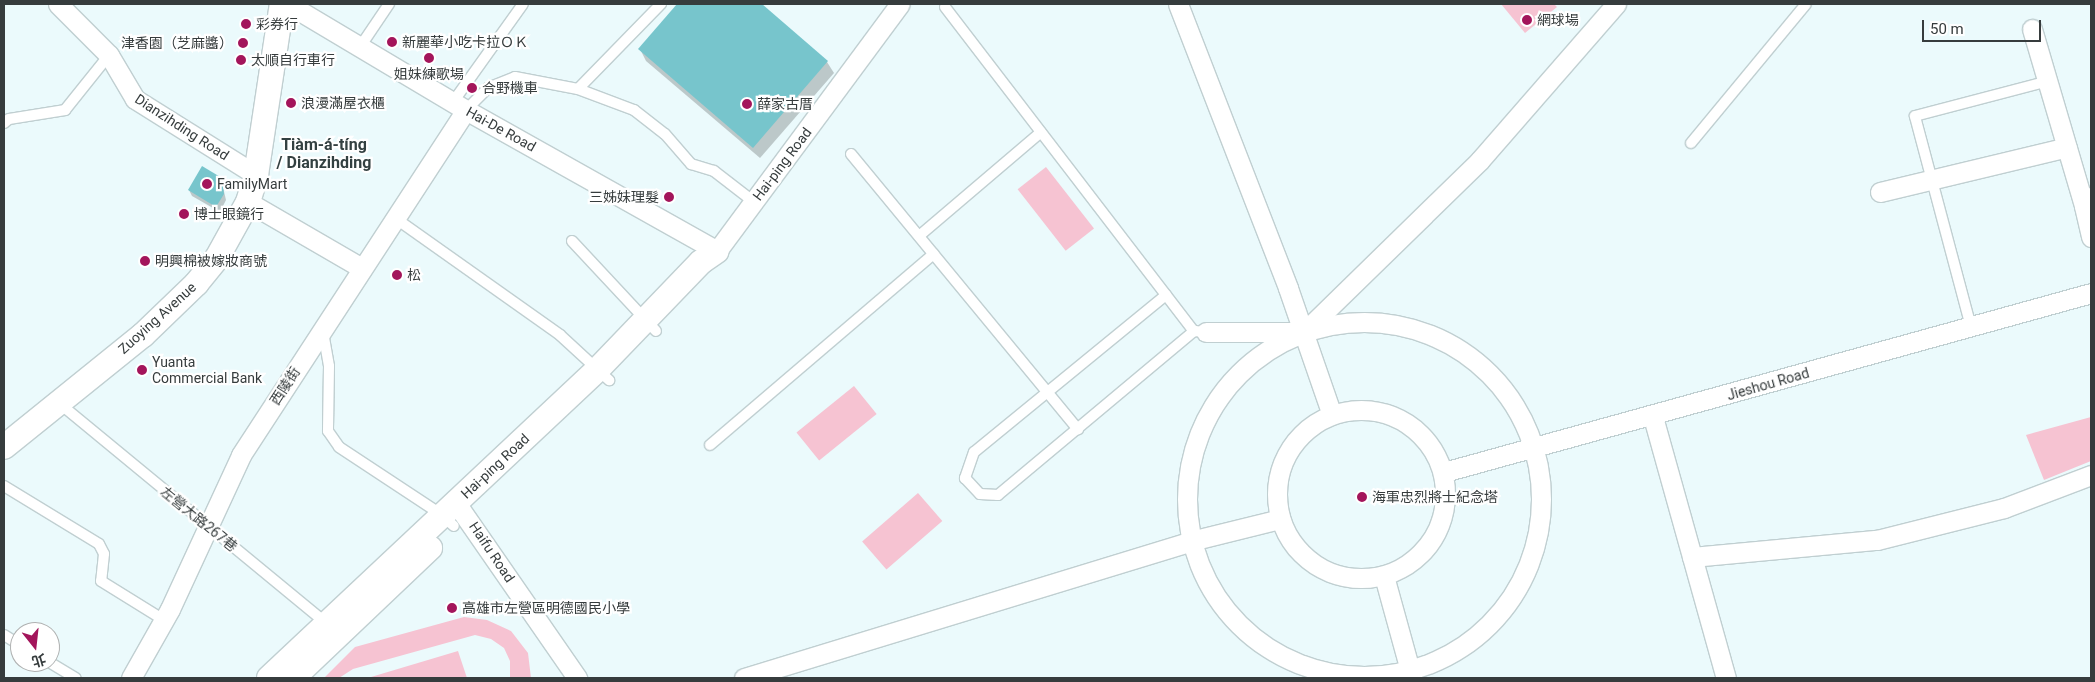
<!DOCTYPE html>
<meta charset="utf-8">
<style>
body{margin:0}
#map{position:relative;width:2095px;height:682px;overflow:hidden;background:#ebfafc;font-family:Roboto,"Noto Sans TC",sans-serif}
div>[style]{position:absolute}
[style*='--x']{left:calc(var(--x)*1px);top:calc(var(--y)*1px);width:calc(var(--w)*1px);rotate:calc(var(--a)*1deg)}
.green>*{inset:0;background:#f6c3d2;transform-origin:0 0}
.shadow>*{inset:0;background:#0003}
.building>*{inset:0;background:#77c5cc}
.roads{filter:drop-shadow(1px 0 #c0cfd1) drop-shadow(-1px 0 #c0cfd1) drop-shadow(0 1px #c0cfd1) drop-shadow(0 -1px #c0cfd1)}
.service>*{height:10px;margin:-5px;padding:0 5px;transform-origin:5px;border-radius:5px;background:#fff}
.minor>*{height:19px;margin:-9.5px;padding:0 9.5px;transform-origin:9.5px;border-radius:9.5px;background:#fff}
.minor>.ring{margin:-9.5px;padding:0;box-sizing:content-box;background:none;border:19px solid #fff;border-radius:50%}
.tertiary>*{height:24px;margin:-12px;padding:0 12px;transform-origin:12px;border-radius:12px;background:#fff}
.dots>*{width:14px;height:14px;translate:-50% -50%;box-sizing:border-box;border:2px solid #fff;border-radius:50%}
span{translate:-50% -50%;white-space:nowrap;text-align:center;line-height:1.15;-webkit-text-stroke:4.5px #fff;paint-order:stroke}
.poi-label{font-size:14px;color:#363c3d}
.left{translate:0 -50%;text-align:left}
.right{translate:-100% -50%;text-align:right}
.street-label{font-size:14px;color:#363c3d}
.quarter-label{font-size:16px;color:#334041;font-weight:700}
.frame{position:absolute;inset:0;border:5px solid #363c3d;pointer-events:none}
.north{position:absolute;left:10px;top:622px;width:50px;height:50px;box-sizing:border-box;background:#fff;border:1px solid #afb1b1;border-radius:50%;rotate:164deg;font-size:14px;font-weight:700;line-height:20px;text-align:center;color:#363c3d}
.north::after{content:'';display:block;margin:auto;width:18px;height:22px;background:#a3155b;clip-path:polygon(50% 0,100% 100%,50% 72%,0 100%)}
.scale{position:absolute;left:1922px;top:20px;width:119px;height:22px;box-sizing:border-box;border:2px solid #363c3d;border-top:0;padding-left:6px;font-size:15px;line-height:18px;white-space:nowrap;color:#363c3d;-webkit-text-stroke:4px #fff;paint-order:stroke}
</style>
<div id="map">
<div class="green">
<i style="clip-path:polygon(1501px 4px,1554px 4px,1557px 7px,1525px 33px)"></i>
<i style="left:1046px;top:167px;width:78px;height:36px;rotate:52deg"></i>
<i style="left:854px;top:386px;width:36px;height:74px;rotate:51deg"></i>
<i style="clip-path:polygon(2091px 417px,2091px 461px,2044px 480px,2026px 435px)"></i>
<i style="left:918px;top:493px;width:37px;height:74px;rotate:49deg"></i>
<i style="clip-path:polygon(464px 617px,487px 620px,511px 631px,528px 653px,531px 678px,510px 678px,510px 661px,504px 648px,491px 639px,475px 635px,353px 669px,339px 678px,324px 678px,355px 647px)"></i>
<i style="clip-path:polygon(458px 651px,467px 678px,371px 678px,371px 677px)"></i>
</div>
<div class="shadow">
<i style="clip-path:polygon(679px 4px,760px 4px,827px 62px,834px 73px,760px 158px,646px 61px,640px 49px)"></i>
<i style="clip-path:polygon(221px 179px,226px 200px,220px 212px,192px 196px,189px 190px)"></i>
</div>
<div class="building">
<i style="clip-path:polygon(677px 4px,762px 4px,828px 61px,753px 148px,638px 49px)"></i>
<i style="clip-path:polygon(202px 166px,222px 178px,224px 194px,216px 207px,188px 190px)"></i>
</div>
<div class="roads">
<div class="service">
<i style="--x:945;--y:7;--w:409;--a:52.5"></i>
<i style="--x:360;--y:47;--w:52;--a:-56"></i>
<i style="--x:578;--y:89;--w:119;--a:-45.7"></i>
<i style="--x:453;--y:102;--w:120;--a:-54.5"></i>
<i style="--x:466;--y:110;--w:31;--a:-45"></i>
<i style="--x:488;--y:88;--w:29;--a:-22"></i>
<i style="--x:515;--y:77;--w:64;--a:10.8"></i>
<i style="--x:578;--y:89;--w:60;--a:20.6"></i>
<i style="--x:634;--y:110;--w:39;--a:38"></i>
<i style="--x:665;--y:134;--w:40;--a:49"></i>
<i style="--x:691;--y:164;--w:24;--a:17"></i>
<i style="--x:714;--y:171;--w:51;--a:37.8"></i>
<i style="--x:4;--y:123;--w:6;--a:-39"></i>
<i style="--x:9;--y:119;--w:57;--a:-9.1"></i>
<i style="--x:65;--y:110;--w:70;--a:-51.3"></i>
<i style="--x:1691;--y:143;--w:180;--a:-50.4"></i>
<i style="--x:851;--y:154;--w:357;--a:50.5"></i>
<i style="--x:395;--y:218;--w:202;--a:35.3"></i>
<i style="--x:560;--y:335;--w:67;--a:42.6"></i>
<i style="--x:919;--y:236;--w:160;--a:-40.4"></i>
<i style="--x:572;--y:241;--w:123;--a:47"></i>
<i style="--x:1166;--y:295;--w:248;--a:140.7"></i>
<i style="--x:974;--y:452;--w:28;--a:109"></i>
<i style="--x:965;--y:478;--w:22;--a:47"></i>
<i style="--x:980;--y:494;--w:18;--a:3"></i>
<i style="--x:998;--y:495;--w:256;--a:-39.9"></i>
<i style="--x:1194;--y:331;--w:12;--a:5"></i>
<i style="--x:1971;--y:327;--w:218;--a:-104.9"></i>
<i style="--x:1915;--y:116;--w:138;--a:-14.7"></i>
<i style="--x:323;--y:332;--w:35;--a:80"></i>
<i style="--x:329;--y:366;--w:65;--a:90.9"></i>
<i style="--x:328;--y:431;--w:19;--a:55"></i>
<i style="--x:339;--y:447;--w:123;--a:33.4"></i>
<i style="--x:442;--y:515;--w:16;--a:43"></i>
<i style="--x:59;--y:403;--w:347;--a:39.5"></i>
<i style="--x:710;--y:445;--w:294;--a:-40.5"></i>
<i style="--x:4;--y:486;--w:111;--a:31.4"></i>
<i style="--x:99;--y:544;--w:11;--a:63"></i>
<i style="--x:104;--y:554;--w:27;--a:96"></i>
<i style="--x:101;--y:581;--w:74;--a:31.8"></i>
<i style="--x:4;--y:635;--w:19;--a:32"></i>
<i style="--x:49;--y:662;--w:31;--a:31"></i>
</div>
<div class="minor">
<i style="--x:58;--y:4;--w:72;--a:45"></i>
<i style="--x:109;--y:55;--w:51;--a:59.4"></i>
<i style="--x:135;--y:99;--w:143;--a:32.1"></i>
<i style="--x:288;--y:4;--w:207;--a:30.8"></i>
<i style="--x:466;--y:110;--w:288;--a:29.3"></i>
<i style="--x:717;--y:251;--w:307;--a:-53.5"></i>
<i style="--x:1178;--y:4;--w:305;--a:68.8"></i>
<i style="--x:1288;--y:288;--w:134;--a:70.9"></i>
<i style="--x:2032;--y:29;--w:184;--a:73.6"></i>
<i style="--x:1880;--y:192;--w:192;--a:-13.5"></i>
<i style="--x:2091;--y:197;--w:11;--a:128"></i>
<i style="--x:2084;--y:206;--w:32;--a:77"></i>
<i style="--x:248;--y:202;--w:132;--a:30.1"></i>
<i class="ring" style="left:1187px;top:322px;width:335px;height:335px"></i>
<i style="--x:1206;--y:332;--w:98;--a:0"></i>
<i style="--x:1304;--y:332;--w:246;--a:-44.3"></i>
<i style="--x:1480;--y:160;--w:207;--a:-48.9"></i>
<i class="ring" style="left:1277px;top:410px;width:149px;height:149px"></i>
<i style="--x:1653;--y:417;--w:271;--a:74.4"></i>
<i style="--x:1444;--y:472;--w:671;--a:-15.46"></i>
<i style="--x:456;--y:503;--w:213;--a:55.3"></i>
<i style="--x:1692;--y:557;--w:186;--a:-5.3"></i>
<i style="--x:1877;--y:540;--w:131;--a:-14.1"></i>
<i style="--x:2004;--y:508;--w:93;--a:-20.8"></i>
<i style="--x:1384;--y:576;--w:106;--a:74.6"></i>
<i style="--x:131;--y:678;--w:79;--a:-60.5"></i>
<i style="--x:170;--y:609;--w:170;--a:-65.2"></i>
<i style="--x:241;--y:455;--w:412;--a:-56.9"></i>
<i style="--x:744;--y:678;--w:468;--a:-17"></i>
<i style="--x:1191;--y:541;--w:92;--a:-13.9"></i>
</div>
<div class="tertiary">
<i style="--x:4;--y:447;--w:179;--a:-38.9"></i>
<i style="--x:143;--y:335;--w:74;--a:-43.9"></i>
<i style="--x:196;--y:284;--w:33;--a:-51"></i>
<i style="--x:217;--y:258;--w:64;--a:-61"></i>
<i style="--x:248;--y:202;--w:28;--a:-73"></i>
<i style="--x:256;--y:175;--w:173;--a:-81.4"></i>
<i style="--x:269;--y:678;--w:450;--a:-43.2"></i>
<i style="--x:597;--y:370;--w:150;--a:-46.1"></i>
<i style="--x:701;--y:262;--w:19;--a:-35"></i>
<i style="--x:293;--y:678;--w:189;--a:-43.5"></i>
</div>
</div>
<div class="dots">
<i style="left:1527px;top:20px;background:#a3155b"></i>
<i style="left:246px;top:24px;background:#a3155b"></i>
<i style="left:392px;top:42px;background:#a3155b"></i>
<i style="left:243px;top:43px;background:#a3155b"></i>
<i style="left:429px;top:58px;background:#a3155b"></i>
<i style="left:241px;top:60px;background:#a3155b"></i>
<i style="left:472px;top:88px;background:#a3155b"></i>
<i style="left:291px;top:103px;background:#a3155b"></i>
<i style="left:747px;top:104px;background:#a3155b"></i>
<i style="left:207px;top:184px;background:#a3155b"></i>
<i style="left:669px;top:197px;background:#a3155b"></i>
<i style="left:184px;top:214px;background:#a3155b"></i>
<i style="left:145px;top:261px;background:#a3155b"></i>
<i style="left:397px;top:275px;background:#a3155b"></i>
<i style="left:142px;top:370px;background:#a3155b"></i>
<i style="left:1362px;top:497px;background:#a3155b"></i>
<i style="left:452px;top:608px;background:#a3155b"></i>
</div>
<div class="poi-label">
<span class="left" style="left:1537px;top:20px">網球場</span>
<span class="left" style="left:256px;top:24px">彩券行</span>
<span class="left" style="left:402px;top:42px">新麗華小吃卡拉ＯＫ</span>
<span class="right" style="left:233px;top:43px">津香園（芝麻醬）</span>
<span class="left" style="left:251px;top:60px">太順自行車行</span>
<span style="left:429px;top:74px">姐妹練歌場</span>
<span class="left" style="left:482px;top:88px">合野機車</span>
<span class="left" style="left:301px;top:103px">浪漫滿屋衣櫃</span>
<span class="left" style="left:757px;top:104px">薛家古厝</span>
<span class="left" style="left:217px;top:184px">FamilyMart</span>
<span class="right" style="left:659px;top:197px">三姊妹理髮</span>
<span class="left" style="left:194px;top:214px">博士眼鏡行</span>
<span class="left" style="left:155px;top:261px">明興棉被嫁妝商號</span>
<span class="left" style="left:407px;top:275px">松</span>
<span class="left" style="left:152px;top:370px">Yuanta<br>Commercial Bank</span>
<span class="left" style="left:1372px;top:497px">海軍忠烈將士紀念塔</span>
<span class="left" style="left:462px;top:608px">高雄市左營區明德國民小學</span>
</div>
<div class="street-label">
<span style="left:182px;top:127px;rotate:33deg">Dianzihding Road</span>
<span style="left:501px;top:129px;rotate:29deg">Hai-De Road</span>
<span style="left:782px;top:164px;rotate:-53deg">Hai-ping Road</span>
<span style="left:157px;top:318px;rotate:-42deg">Zuoying Avenue</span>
<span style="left:1768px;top:384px;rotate:-16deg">Jieshou Road</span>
<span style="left:285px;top:386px;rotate:-57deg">西陵街</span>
<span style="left:495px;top:466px;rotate:-43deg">Hai-ping Road</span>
<span style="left:199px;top:519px;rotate:39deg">左營大路267巷</span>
<span style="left:492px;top:552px;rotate:56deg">Haifu Road</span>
</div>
<div class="quarter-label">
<span style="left:324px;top:154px">Tiàm-á-tíng<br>/ Dianzihding</span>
</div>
<div class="frame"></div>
<div class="north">北</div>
<div class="scale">50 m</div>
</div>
